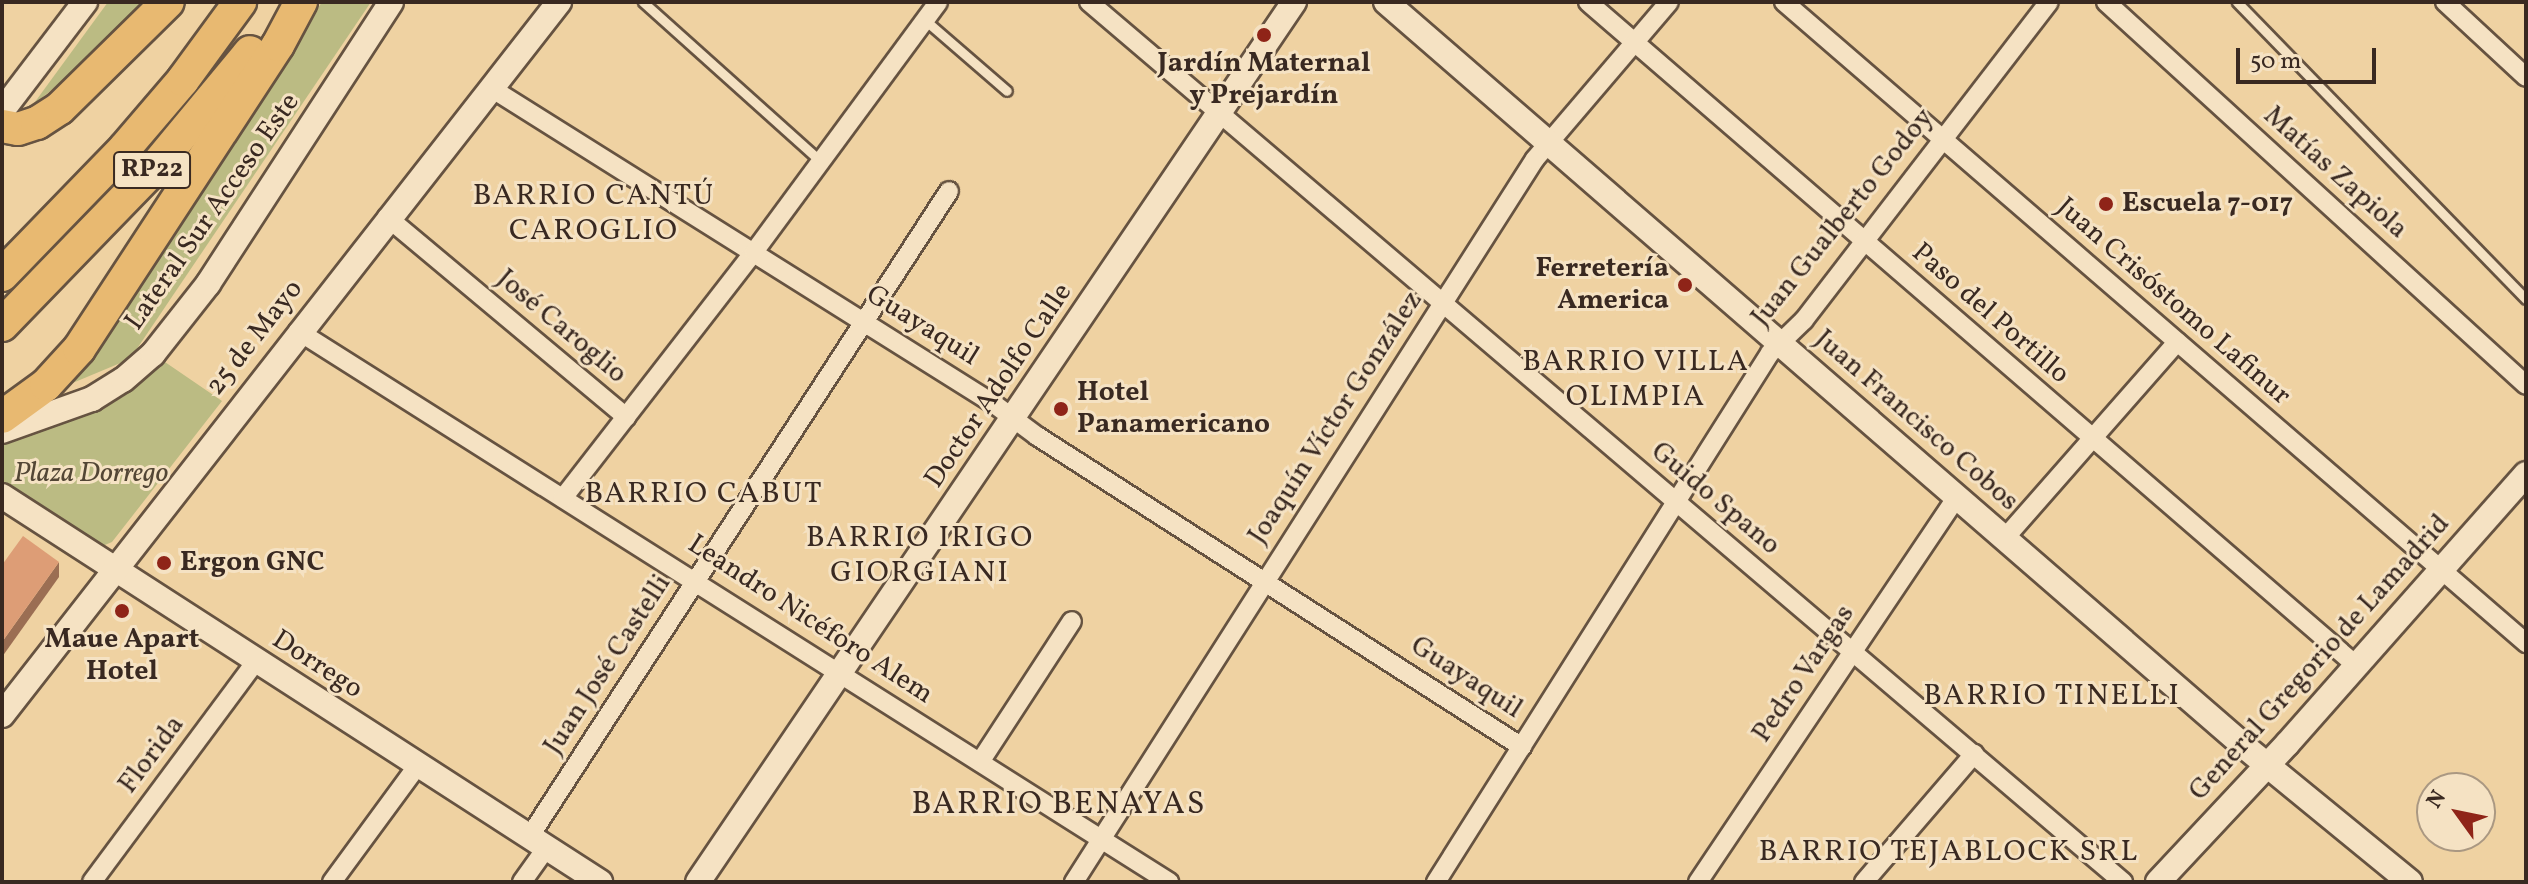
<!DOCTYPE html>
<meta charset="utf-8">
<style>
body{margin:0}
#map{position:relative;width:2528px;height:884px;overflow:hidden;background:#efd2a2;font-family:Vollkorn,serif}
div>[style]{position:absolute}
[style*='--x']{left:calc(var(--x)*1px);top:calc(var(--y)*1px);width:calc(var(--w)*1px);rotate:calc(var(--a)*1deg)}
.green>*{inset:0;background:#bbbb83}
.roads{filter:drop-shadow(2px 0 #665341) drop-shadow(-2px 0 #665341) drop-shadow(0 2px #665341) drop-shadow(0 -2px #665341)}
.lane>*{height:9px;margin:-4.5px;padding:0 4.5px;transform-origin:4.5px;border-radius:4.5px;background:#f5e2c3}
.street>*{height:18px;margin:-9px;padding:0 9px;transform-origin:9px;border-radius:9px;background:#f5e2c3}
.secondary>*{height:24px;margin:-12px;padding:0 12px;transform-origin:12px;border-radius:12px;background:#f5e2c3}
.highway>*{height:32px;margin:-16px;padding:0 16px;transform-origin:16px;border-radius:16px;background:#e8b971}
.shaded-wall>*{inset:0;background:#9b6e53}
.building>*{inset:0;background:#dd9d76}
.dots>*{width:22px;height:22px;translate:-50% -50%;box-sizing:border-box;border:4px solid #f5e2c3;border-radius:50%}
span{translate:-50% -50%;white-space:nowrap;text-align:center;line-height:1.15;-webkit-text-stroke:6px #f5e2c3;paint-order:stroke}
.shield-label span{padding:2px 6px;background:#f5e2c3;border:2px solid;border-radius:6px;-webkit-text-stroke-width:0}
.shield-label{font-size:26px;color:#392921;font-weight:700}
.poi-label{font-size:28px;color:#392921;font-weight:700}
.left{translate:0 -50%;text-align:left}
.right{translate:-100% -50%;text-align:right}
.street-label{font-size:28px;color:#392921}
.park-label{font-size:28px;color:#534635;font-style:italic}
.neighbourhood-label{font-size:30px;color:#392921;letter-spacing:2px}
.quarter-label{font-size:32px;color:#392921;letter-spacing:2px}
.frame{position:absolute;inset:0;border:4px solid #392921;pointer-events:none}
.north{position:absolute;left:2416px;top:772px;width:80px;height:80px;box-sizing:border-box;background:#f5e2c3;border:2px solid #aa9882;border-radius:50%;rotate:303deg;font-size:22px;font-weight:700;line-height:32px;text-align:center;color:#392921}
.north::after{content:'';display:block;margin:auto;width:28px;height:36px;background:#8f2418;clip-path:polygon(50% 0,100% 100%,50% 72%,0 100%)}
.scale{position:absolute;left:2236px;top:48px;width:140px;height:36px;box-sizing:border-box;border:4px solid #392921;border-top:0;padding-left:10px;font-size:24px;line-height:28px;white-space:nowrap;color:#392921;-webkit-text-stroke:6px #f5e2c3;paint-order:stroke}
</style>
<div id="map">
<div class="green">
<i style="clip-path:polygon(108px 2px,146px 2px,89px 59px,32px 106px)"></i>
<i style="clip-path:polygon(322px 2px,371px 2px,130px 359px,63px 387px)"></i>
<i style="clip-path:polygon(162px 360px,222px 401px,112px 542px,100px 547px,2px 484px,2px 441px,87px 413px,131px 389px)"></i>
</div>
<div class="roads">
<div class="lane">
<i style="--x:643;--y:2;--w:238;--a:41.9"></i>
<i style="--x:2237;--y:2;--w:414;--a:45.8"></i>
<i style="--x:925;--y:20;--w:108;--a:40.9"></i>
</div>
<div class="street">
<i style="--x:1089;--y:2;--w:1358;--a:40.4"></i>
<i style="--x:1588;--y:2;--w:1016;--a:40.81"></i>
<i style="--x:1784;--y:2;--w:981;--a:40.82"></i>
<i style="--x:2106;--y:2;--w:568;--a:42.36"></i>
<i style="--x:2445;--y:2;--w:110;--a:42.8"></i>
<i style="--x:491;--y:88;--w:594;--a:32.14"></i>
<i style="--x:994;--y:404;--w:54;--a:36.7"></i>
<i style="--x:1037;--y:436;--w:576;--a:32.67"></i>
<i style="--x:387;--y:217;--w:312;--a:39.9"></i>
<i style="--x:298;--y:331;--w:1031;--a:32.32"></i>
<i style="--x:563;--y:498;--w:311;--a:-52.2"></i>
<i style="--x:754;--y:252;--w:310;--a:-53.6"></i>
<i style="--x:2005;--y:538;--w:261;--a:-48.7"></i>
<i style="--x:980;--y:762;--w:168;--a:-56.9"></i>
<i style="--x:530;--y:836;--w:769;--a:-56.99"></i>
<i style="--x:92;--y:882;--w:275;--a:-53.4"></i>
<i style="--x:332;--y:882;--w:145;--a:-53.7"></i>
<i style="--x:522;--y:882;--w:43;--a:-54.5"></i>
<i style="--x:1074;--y:882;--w:857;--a:-57.48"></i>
<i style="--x:1535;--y:159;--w:206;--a:-49.5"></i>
<i style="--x:1436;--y:882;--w:626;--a:-57.73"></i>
<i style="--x:1770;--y:353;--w:47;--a:-44.1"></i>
<i style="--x:1804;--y:320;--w:401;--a:-52.4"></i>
<i style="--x:1698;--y:882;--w:464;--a:-56.1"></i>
<i style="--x:1864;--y:882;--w:169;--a:-49.3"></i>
</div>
<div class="secondary">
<i style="--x:1386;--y:2;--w:1137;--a:40.93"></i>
<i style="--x:2245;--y:747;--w:213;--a:39.3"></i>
<i style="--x:2;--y:111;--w:137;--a:-52.7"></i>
<i style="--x:2;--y:431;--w:96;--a:-19.6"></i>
<i style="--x:92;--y:399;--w:36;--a:-32"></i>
<i style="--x:123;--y:380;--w:40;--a:-41"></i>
<i style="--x:153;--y:354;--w:89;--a:-51.8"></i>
<i style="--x:208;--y:284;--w:336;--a:-57"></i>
<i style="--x:2;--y:496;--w:712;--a:32.84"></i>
<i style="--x:2;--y:715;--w:905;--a:-52"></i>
<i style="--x:698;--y:882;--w:1063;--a:-55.89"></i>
<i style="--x:2158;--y:882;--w:190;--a:-46.9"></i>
<i style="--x:2288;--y:743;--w:359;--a:-48.5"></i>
</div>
<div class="highway">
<i style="--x:2;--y:126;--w:16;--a:11"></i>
<i style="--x:18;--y:129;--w:20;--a:-18"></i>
<i style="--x:37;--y:123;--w:27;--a:-33"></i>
<i style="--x:60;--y:108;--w:151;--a:-44.5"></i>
<i style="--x:2;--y:275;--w:177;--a:-45.9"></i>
<i style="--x:125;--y:148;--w:89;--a:-49.5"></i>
<i style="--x:183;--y:80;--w:97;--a:-53.8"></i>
<i style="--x:2;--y:325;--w:220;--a:-45.9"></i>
<i style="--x:155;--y:167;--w:149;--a:-50.4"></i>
<i style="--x:2;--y:417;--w:54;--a:-36"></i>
<i style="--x:46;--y:385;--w:49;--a:-47.5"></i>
<i style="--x:79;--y:349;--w:363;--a:-56.8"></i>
<i style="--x:278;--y:45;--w:49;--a:-61.9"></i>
</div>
</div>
<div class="shaded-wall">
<i style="clip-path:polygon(59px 562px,59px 577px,2px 657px,2px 642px)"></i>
</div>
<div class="building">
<i style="clip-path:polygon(23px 536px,59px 562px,2px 642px,2px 565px)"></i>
</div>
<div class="dots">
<i style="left:1264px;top:35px;background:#8f2418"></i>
<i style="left:2106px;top:204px;background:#8f2418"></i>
<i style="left:1685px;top:285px;background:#8f2418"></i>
<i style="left:1061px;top:409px;background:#8f2418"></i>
<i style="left:164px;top:563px;background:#8f2418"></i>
<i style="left:122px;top:611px;background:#8f2418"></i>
</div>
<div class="shield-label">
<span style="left:152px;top:170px">RP22</span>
</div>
<div class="poi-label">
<span style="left:1264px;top:80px">Jardín Maternal<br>y Prejardín</span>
<span class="left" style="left:2122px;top:204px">Escuela 7-017</span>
<span class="right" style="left:1669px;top:285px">Ferretería<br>America</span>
<span class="left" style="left:1077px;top:409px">Hotel<br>Panamericano</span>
<span class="left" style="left:180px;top:563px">Ergon GNC</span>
<span style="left:122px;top:656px">Maue Apart<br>Hotel</span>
</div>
<div class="street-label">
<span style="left:2335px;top:173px;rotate:42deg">Matías Zapiola</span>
<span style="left:213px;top:212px;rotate:-55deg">Lateral Sur Acceso Este</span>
<span style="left:1843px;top:218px;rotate:-51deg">Juan Gualberto Godoy</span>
<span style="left:2173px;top:302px;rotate:41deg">Juan Crisóstomo Lafinur</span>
<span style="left:1990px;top:314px;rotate:41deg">Paso del Portillo</span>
<span style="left:922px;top:326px;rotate:32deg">Guayaquil</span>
<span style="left:561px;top:327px;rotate:40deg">José Caroglio</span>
<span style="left:255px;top:338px;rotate:-52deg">25 de Mayo</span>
<span style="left:999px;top:386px;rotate:-56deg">Doctor Adolfo Calle</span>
<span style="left:1336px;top:418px;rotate:-57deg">Joaquín Víctor González</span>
<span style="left:1916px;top:421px;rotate:41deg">Juan Francisco Cobos</span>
<span style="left:1715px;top:499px;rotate:40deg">Guido Spano</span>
<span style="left:810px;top:620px;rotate:33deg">Leandro Nicéforo Alem</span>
<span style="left:2320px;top:658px;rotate:-48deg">General Gregorio de Lamadrid</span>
<span style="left:317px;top:665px;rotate:33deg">Dorrego</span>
<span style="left:608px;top:665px;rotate:-57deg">Juan José Castelli</span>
<span style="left:1804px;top:674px;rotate:-56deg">Pedro Vargas</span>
<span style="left:1466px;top:678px;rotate:33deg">Guayaquil</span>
<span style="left:152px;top:755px;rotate:-53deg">Florida</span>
</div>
<div class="park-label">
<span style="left:91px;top:474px">Plaza Dorrego</span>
</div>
<div class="neighbourhood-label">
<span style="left:594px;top:213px">BARRIO CANTÚ<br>CAROGLIO</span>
<span style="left:1636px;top:379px">BARRIO VILLA<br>OLIMPIA</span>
<span style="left:704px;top:494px">BARRIO CABUT</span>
<span style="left:920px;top:555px">BARRIO IRIGO<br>GIORGIANI</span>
<span style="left:2052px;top:696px">BARRIO TINELLI</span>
<span style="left:1949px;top:852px">BARRIO TEJABLOCK SRL</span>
</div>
<div class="quarter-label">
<span style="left:1059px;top:805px">BARRIO BENAYAS</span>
</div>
<div class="frame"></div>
<div class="north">N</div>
<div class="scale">50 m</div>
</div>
